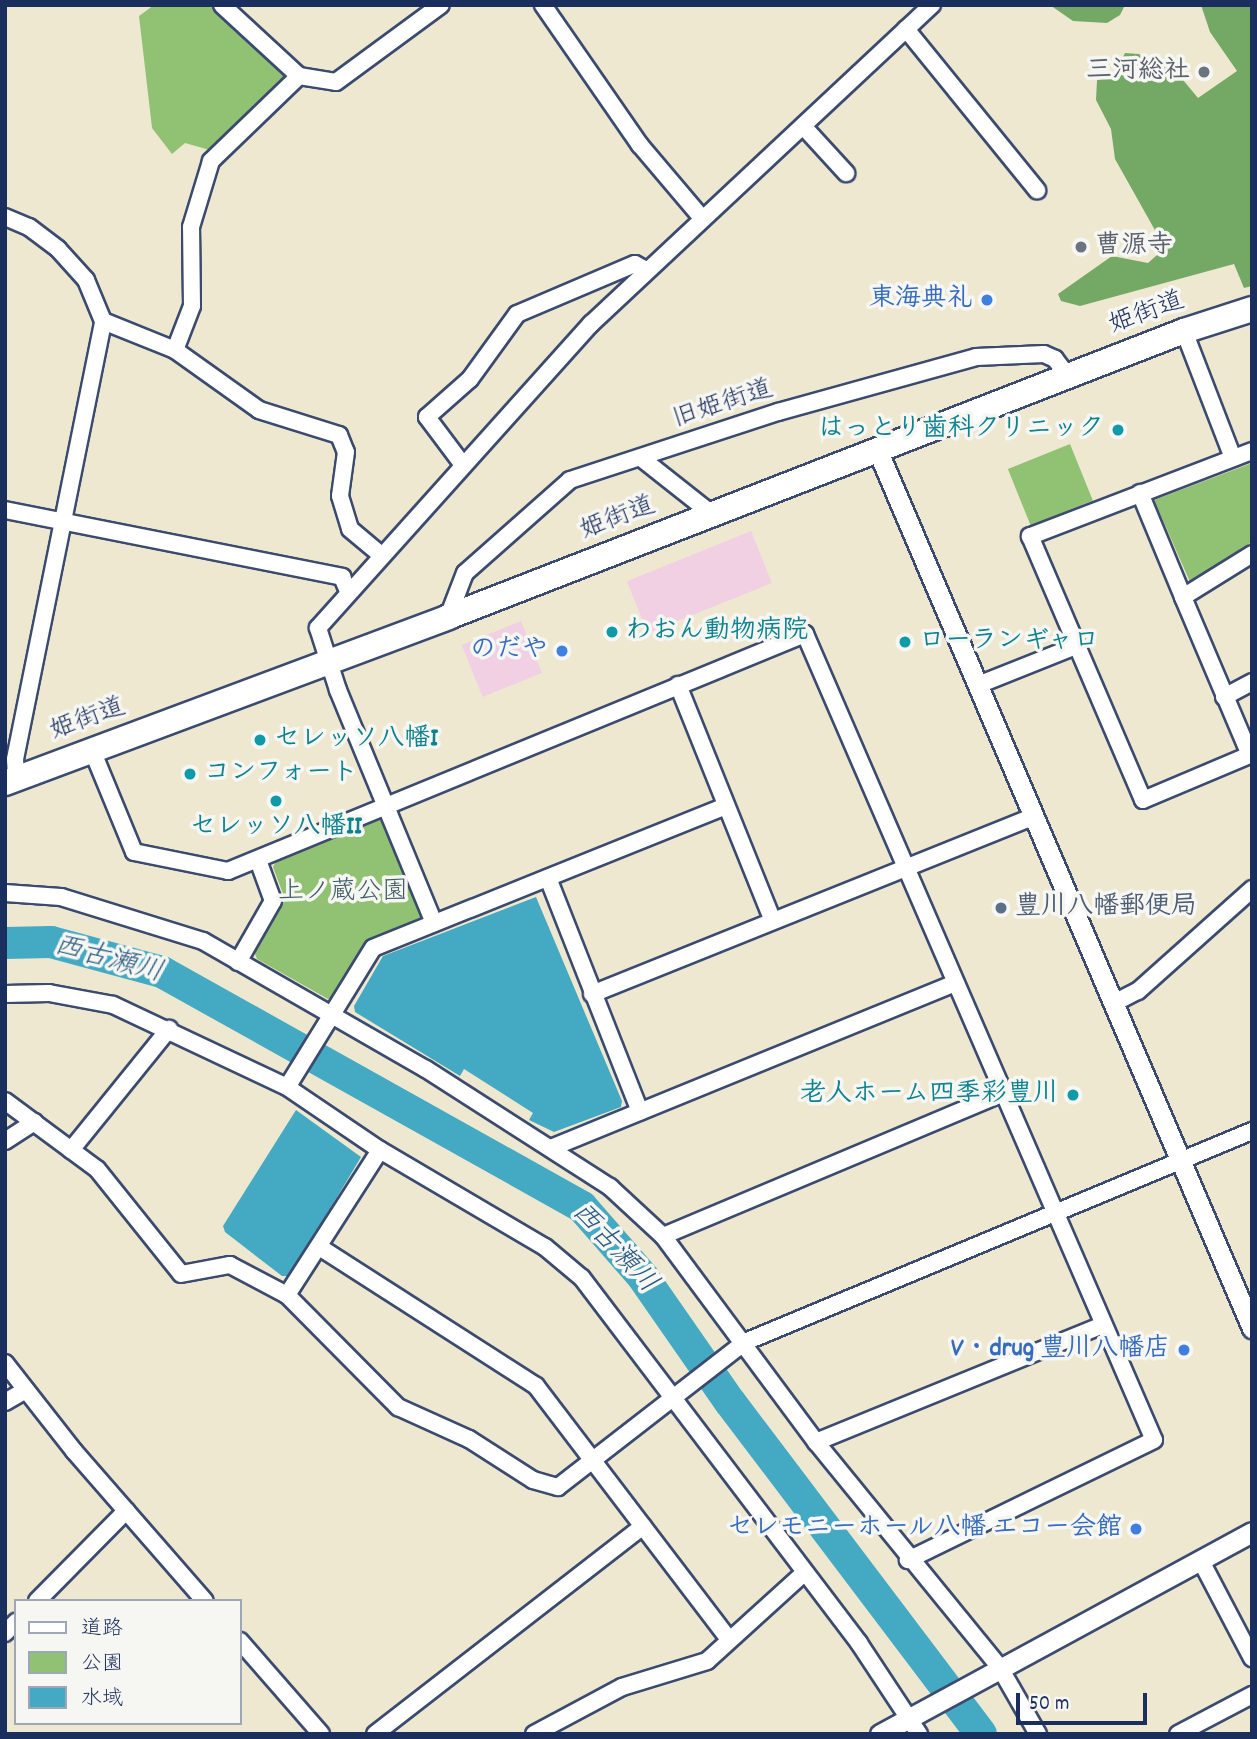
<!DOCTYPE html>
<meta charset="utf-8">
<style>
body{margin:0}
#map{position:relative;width:1257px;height:1739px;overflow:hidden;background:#eee8d1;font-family:Dekko,"Klee One",sans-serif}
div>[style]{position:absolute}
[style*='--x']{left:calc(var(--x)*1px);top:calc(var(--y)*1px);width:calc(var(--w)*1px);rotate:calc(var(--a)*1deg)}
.built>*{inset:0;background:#f1d0e4;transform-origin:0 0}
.green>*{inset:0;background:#91c273;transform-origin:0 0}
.forest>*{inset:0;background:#74a865}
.water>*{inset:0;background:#44aac4}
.river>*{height:32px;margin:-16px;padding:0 16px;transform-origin:16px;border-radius:16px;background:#44aac4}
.roads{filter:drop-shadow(2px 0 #3b4b6f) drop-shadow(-2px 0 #3b4b6f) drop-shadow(0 2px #3b4b6f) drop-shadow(0 -2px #3b4b6f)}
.minor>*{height:16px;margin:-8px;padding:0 8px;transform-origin:8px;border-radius:8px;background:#fff}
.tertiary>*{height:19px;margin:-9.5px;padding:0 9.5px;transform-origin:9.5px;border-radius:9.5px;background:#fff}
.primary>*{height:24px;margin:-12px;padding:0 12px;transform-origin:12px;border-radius:12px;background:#fff}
.dots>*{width:19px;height:19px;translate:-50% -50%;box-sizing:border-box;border:4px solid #f6f6f2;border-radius:50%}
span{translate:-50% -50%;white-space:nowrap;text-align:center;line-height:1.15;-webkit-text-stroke:7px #f6f6f2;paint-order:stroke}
.worship-label{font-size:26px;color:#5b616d;font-weight:700}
.right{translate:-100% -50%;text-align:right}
.left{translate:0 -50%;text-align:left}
.shop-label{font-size:26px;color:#366cbe;font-weight:700}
.street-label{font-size:26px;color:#1b2f5e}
.culture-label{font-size:26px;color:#0d838f;font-weight:700}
.park-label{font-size:26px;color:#3e5b64}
.service-label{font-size:26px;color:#4e5e75;font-weight:700}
.water-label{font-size:28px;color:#295a82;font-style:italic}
.frame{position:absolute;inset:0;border:7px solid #1b2f5e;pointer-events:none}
.legend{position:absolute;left:14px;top:1599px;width:228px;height:126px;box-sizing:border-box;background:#f6f6f2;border:2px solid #9ea6b7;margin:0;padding:9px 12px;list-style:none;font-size:21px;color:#1b2f5e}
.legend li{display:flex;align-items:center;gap:14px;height:35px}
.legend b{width:35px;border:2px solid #9ea6b7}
.scale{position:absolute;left:1016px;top:1693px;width:131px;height:32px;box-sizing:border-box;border:4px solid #1b2f5e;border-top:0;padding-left:9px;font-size:21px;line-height:24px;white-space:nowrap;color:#1b2f5e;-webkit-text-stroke:5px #f6f6f2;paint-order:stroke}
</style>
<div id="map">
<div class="built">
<i style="left:751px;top:531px;width:56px;height:134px;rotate:68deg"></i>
<i style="left:521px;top:621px;width:56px;height:64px;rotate:68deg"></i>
</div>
<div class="green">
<i style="clip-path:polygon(154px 5px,214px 5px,290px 76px,213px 151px,185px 143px,172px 154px,152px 128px,139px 16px)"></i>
<i style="left:1070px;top:444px;width:61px;height:67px;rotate:68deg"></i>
<i style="clip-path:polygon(1252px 463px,1252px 542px,1190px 582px,1154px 500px)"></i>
<i style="clip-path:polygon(380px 818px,387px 822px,424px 915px,421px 921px,370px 941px,335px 997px,328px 999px,257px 959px,254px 951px,285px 899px,273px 867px,276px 861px)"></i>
</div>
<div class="forest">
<i style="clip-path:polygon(1050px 5px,1125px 5px,1120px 15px,1107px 23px,1073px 21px)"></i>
<i style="clip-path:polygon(1201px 5px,1252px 6px,1252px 286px,1244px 288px,1234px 264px,1080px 306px,1061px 301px,1058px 294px,1112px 256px,1148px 263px,1165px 248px,1115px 159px,1111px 129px,1096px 100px,1097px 80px,1113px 76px,1125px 53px,1139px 54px,1155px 66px,1169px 63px,1198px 98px,1237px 71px,1210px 32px)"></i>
</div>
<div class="water">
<i style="clip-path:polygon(536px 897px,622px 1101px,621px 1107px,554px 1132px,529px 1120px,533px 1113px,464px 1069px,460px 1076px,355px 1012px,354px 1006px,383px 956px)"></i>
<i style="clip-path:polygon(296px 1110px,361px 1157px,290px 1276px,282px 1276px,225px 1232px,223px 1226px)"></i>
</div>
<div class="river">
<i style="--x:5;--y:943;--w:46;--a:-1.2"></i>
<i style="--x:51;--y:942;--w:115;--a:15.1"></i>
<i style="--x:162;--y:972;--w:481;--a:29.2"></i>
<i style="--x:582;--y:1207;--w:93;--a:48.9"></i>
<i style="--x:643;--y:1277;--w:152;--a:55.2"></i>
<i style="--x:730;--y:1402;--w:416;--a:52.9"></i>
</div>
<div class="roads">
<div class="minor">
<i style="--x:222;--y:5;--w:105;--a:42.7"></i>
<i style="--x:299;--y:76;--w:37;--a:9"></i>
<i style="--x:336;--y:82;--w:130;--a:-36.3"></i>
<i style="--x:543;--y:5;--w:170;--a:55.3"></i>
<i style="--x:640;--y:145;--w:96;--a:49.7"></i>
<i style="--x:906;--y:29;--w:208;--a:50.9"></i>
<i style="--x:803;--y:126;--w:64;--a:47.5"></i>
<i style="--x:5;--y:217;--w:26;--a:23"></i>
<i style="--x:29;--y:227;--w:36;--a:37"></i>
<i style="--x:58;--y:249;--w:42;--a:47.9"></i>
<i style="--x:86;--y:280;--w:44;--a:67.5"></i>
<i style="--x:103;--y:321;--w:78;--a:21.9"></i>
<i style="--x:175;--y:350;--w:103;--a:35.5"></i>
<i style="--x:259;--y:410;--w:84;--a:17.4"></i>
<i style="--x:339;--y:435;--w:18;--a:68"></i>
<i style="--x:346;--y:452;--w:44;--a:97.8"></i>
<i style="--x:340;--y:496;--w:34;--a:73"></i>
<i style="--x:350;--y:529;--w:40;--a:40"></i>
<i style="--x:1184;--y:331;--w:136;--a:68.9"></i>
<i style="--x:175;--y:350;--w:47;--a:-68.9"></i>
<i style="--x:192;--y:306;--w:79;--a:-90.7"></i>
<i style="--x:191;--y:227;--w:69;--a:-73.1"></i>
<i style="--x:211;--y:161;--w:122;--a:-44"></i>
<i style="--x:1252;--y:451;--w:238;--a:159"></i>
<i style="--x:1030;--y:536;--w:287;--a:66.8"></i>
<i style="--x:1143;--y:800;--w:118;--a:-22.9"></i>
<i style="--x:641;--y:458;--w:90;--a:38.3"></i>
<i style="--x:463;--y:465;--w:60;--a:-126.9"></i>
<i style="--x:427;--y:417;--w:57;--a:-41.5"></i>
<i style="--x:470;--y:379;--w:80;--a:-54.1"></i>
<i style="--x:517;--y:314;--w:128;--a:-23"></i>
<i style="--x:635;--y:264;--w:13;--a:29"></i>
<i style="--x:1140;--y:493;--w:113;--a:67.5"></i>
<i style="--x:5;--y:510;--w:344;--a:11.2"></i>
<i style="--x:342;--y:577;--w:15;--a:67"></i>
<i style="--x:448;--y:617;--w:47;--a:-68.9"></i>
<i style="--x:465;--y:573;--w:140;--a:-41.5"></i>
<i style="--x:570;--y:480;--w:219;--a:-18.1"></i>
<i style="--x:778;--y:412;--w:205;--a:-15.5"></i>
<i style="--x:976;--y:357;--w:68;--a:-2.5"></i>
<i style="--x:1044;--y:354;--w:12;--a:24"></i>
<i style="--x:1055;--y:359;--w:21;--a:53"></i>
<i style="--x:678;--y:685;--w:254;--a:68.1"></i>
<i style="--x:978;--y:685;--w:105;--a:-21.7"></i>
<i style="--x:1224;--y:697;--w:32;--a:-28"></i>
<i style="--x:92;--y:750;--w:110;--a:67.6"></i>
<i style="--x:134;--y:852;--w:96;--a:11.4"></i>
<i style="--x:228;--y:871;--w:624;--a:-22.33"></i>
<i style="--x:805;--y:634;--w:878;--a:66.59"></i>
<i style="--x:1154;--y:1440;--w:274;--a:154"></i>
<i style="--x:1250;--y:755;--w:172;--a:-113"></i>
<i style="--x:1183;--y:597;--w:81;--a:-31.9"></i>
<i style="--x:16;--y:778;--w:19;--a:-93"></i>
<i style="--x:15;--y:759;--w:447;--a:-78.6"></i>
<i style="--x:726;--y:806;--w:380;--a:158.1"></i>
<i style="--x:373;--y:948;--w:163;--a:121.7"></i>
<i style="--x:287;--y:1087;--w:112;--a:34.1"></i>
<i style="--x:380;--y:1150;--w:191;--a:30.5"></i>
<i style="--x:545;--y:1247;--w:48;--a:40"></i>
<i style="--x:582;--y:1278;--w:458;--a:52.8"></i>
<i style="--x:859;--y:1643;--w:109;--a:56.6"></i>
<i style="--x:548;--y:878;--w:251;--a:68.5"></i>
<i style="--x:5;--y:893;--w:56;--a:4.1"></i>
<i style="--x:61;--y:897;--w:149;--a:17.2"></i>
<i style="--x:203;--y:941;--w:257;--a:29.9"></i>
<i style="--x:426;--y:1069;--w:219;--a:32.7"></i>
<i style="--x:610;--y:1187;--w:72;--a:42.8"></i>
<i style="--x:663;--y:1236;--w:257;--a:53.4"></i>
<i style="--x:816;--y:1442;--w:291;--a:50.8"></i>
<i style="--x:1000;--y:1668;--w:76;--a:60.1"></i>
<i style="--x:434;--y:923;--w:252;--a:-112.4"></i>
<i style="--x:338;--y:690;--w:65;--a:-107.9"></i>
<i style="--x:318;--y:628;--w:409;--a:-48.1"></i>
<i style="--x:591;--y:324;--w:467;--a:-43.1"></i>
<i style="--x:238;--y:962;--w:70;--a:-60.2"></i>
<i style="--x:273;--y:901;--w:44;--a:-110.1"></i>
<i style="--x:5;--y:994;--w:44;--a:-1.3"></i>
<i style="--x:49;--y:993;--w:65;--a:10.6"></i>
<i style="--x:113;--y:1005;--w:192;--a:25.2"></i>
<i style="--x:592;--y:994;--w:476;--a:-21.9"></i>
<i style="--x:1114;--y:1003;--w:27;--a:-27"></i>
<i style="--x:1138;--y:991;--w:153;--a:-41.8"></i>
<i style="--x:5;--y:1101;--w:114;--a:36.5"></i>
<i style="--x:97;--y:1169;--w:134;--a:51.3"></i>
<i style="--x:181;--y:1274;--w:50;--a:-10.4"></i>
<i style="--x:230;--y:1265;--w:64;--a:27.8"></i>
<i style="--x:287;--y:1295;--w:158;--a:45.3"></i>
<i style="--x:398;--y:1407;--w:78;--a:24.3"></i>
<i style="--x:469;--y:1439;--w:76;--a:32.6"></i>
<i style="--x:533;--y:1480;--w:26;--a:16"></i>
<i style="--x:558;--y:1487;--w:237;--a:-37.8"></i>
<i style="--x:745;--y:1342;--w:549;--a:-22.6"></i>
<i style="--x:5;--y:1141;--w:35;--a:-33"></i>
<i style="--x:551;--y:1148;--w:437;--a:-22.2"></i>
<i style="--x:71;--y:1150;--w:156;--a:-51"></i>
<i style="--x:663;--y:1236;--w:372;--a:-22.8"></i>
<i style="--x:321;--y:1248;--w:255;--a:32.7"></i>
<i style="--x:536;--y:1386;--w:318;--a:52.7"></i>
<i style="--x:287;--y:1295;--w:172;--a:-57.3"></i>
<i style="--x:5;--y:1363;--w:112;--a:51.9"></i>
<i style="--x:74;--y:1451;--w:199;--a:48.9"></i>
<i style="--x:5;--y:1402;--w:24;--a:-30"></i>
<i style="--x:816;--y:1442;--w:310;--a:-22.2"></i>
<i style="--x:1201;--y:1561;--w:110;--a:62.3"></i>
<i style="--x:37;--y:1601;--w:127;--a:-45.3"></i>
<i style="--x:5;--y:1633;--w:16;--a:-45"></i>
<i style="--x:240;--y:1641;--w:123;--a:48.9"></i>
<i style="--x:375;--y:1734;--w:339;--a:-37.8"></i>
<i style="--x:534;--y:1734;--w:100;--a:-28.1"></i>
<i style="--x:622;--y:1687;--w:89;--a:-17"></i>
<i style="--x:707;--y:1661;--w:130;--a:-42.2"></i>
<i style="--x:1178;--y:1734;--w:84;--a:-27.8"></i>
</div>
<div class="tertiary">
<i style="--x:877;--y:449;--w:956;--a:66.9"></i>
<i style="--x:880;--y:1734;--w:423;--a:-28.5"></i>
</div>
<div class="primary">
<i style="--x:5;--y:783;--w:473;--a:-20.5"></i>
<i style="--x:448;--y:617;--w:790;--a:-21.24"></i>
<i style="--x:1184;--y:331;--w:71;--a:-17.9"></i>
</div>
</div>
<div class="dots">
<i style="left:1204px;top:72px;background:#6b7280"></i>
<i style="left:1081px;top:247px;background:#6b7280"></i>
<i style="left:987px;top:300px;background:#3f7fe0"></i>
<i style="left:1118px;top:430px;background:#0f9aa8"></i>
<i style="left:612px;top:632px;background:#0f9aa8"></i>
<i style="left:905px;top:642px;background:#0f9aa8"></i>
<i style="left:562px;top:651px;background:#3f7fe0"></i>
<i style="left:260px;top:740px;background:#0f9aa8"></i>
<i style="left:190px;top:774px;background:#0f9aa8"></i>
<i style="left:276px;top:801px;background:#0f9aa8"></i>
<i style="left:1001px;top:908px;background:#5c6f8a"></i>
<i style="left:1073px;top:1095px;background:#0f9aa8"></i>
<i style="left:1184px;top:1350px;background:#3f7fe0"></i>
<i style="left:1136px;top:1529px;background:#3f7fe0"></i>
</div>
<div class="worship-label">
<span class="right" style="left:1190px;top:72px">三河総社</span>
<span class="left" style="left:1095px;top:247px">曹源寺</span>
</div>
<div class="shop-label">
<span class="right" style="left:973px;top:300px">東海典礼</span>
<span class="right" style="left:548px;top:651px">のだや</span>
<span class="right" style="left:1170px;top:1350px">V・drug 豊川八幡店</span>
<span class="right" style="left:1122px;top:1529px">セレモニーホール八幡 エコー会館</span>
</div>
<div class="street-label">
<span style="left:1147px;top:314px;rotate:-20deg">姫街道</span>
<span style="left:723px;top:405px;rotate:-18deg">旧姫街道</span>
<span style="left:618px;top:519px;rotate:-21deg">姫街道</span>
<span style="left:88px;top:720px;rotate:-20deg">姫街道</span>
</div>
<div class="culture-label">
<span class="right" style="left:1104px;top:430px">はっとり歯科クリニック</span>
<span class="left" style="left:626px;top:632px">わおん動物病院</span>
<span class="left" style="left:919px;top:642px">ローランギャロ</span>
<span class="left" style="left:274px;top:740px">セレッソ八幡I</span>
<span class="left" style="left:204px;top:774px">コンフォート</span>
<span style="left:276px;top:828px">セレッソ八幡II</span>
<span class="right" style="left:1059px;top:1095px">老人ホーム四季彩豊川</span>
</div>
<div class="park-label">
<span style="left:343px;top:893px">上ノ蔵公園</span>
</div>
<div class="service-label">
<span class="left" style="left:1015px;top:908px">豊川八幡郵便局</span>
</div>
<div class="water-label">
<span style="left:108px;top:961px;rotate:15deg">西古瀬川</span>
<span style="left:613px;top:1249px;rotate:47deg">西古瀬川</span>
</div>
<div class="frame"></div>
<ul class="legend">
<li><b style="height:9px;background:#fff"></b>道路</li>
<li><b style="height:19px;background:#91c273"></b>公園</li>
<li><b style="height:19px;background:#44aac4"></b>水域</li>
</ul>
<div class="scale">50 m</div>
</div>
